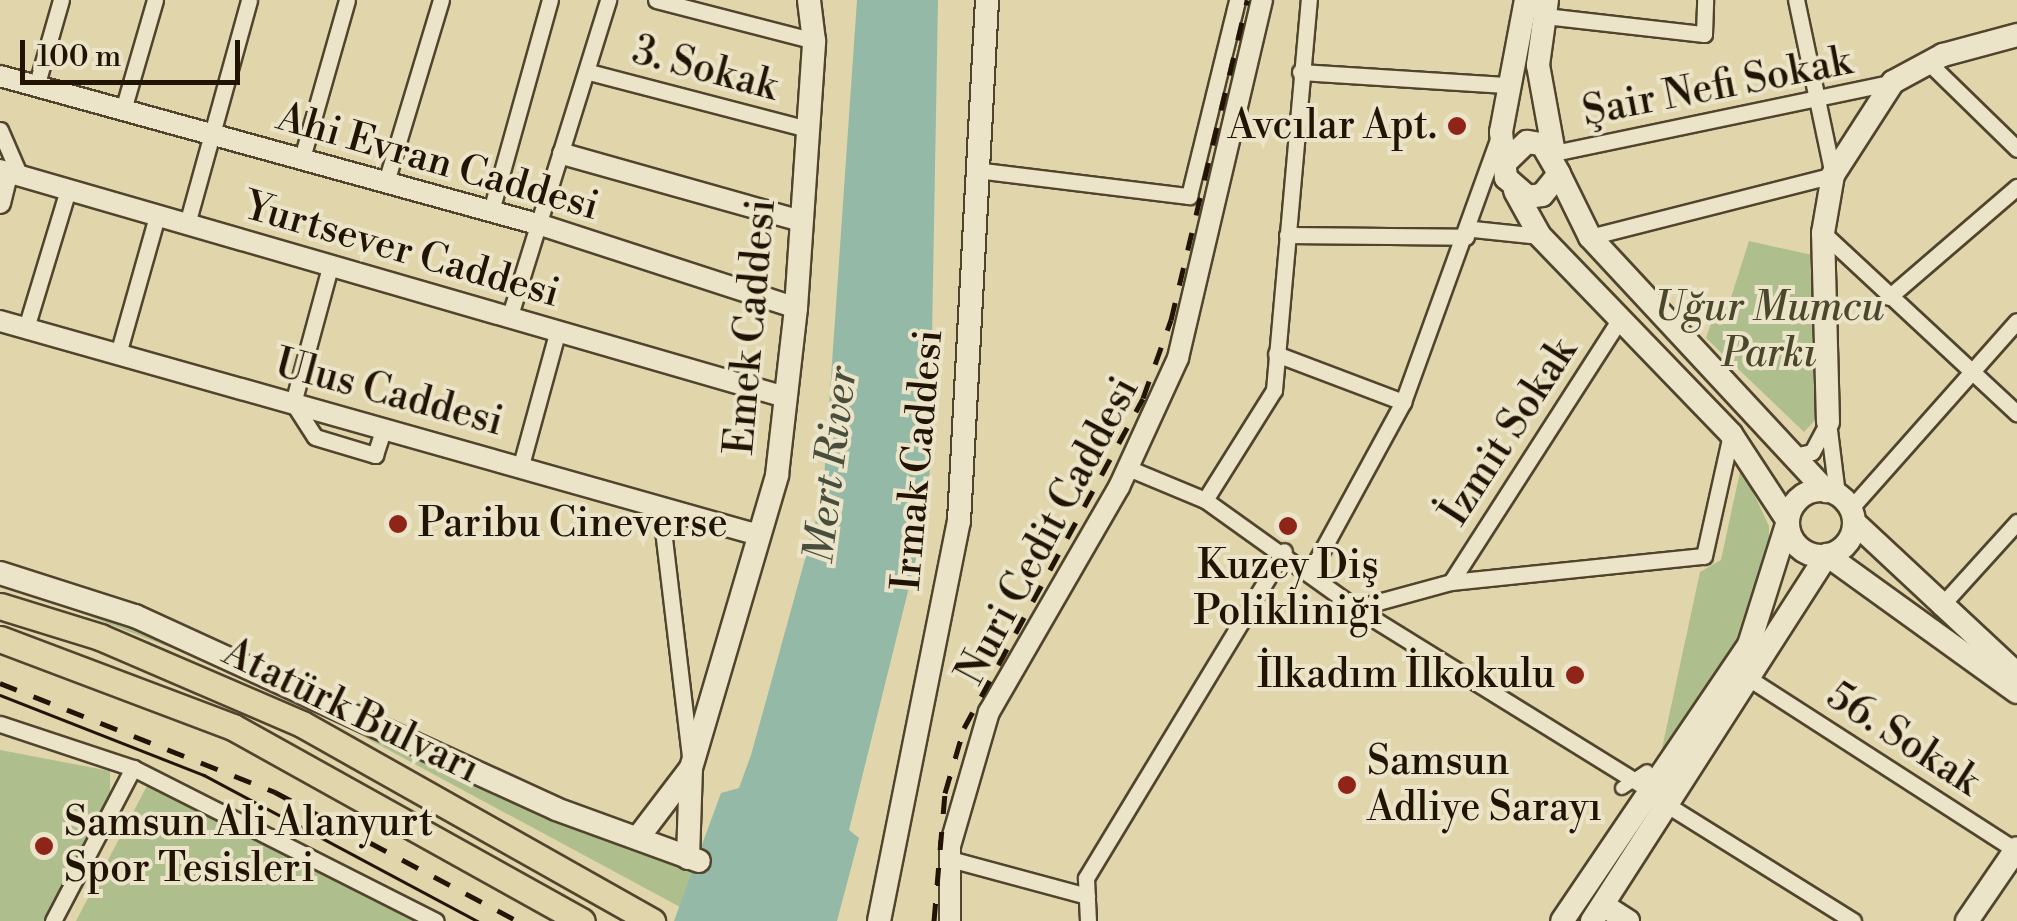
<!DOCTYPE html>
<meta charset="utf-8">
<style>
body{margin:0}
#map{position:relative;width:2017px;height:921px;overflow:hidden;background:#e0d5ab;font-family:"Libre Bodoni",serif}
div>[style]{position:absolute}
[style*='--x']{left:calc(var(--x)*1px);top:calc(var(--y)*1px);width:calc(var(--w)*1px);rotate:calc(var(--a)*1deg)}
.green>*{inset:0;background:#aebe8c}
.water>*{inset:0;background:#94b9a6}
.roads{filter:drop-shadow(2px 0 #51442d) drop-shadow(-2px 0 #51442d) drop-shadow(0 2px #51442d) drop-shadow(0 -2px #51442d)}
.pedestrian>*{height:12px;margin:-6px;padding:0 6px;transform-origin:6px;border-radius:6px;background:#ebe4c8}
.minor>*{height:15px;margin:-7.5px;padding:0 7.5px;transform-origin:7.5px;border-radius:7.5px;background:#ebe4c8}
.tertiary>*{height:20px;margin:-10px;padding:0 10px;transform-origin:10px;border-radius:10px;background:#ebe4c8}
.secondary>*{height:22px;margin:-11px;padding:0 11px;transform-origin:11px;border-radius:11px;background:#ebe4c8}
.secondary>.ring{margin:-11px;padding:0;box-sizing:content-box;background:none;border:22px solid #ebe4c8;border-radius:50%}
.primary>*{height:25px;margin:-12.5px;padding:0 12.5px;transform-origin:12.5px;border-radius:12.5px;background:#e0d5ab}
.tram>*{height:2.5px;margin:-1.25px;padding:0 1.25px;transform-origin:1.25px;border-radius:1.25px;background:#211403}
.rail>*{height:5px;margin-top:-2.5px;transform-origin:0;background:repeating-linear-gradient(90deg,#211403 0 18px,transparent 0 36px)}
.dots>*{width:28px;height:28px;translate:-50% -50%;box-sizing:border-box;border:5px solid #ebe4c8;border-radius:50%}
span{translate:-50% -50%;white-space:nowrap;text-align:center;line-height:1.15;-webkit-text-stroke:8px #ebe4c8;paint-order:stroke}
.street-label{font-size:40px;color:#211403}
.poi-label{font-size:40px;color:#211403}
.right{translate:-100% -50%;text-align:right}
.left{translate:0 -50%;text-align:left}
.park-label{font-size:40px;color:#4b472c;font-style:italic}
.water-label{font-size:42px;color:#494e3c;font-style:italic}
.scale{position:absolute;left:20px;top:40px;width:220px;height:45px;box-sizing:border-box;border:5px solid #211403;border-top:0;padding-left:12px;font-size:30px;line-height:35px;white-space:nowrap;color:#211403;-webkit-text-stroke:8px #ebe4c8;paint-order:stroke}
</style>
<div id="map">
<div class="green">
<i style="clip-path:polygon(1749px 241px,1812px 255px,1819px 416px,1804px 432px,1706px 338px,1717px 306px,1728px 307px)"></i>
<i style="clip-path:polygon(1741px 467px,1769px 526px,1769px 583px,1738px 649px,1660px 758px,1700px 572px,1721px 560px)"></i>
<i style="clip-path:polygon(0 582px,138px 624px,699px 865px,682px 908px,266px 684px)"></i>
<i style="clip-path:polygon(0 750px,110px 771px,110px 806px,44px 921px,0 921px)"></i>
<i style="clip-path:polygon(149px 782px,417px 921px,76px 921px)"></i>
</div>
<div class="water">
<i style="clip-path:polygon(857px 0,938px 0,929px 506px,849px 830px,859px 838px,837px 921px,674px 921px,721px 793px,739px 788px,751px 755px,823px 494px)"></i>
</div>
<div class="roads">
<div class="pedestrian">
<i style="--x:1622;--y:788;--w:30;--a:-34"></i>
</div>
<div class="minor">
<i style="--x:656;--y:0;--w:163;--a:14.5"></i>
<i style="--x:1545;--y:16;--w:160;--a:6.5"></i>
<i style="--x:1704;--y:34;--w:34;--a:-88"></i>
<i style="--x:1929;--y:63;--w:123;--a:44.3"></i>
<i style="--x:589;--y:72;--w:222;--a:14.6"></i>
<i style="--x:1300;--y:72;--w:206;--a:3.6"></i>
<i style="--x:36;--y:87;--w:91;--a:-74"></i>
<i style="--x:123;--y:110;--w:115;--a:-73.8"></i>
<i style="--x:0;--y:130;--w:48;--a:66.6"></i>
<i style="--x:1554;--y:153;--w:346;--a:-11.8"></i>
<i style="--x:302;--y:158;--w:164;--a:-74.1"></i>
<i style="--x:976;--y:170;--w:215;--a:7"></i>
<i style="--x:1189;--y:196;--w:202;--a:-76.2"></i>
<i style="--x:386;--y:182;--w:190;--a:-73.2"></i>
<i style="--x:491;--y:211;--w:219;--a:-74.4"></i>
<i style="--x:187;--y:224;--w:232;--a:-74.5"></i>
<i style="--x:1473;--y:229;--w:67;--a:6"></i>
<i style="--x:1823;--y:233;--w:265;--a:42.9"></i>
<i style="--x:1287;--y:235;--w:179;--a:0.6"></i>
<i style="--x:1590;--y:237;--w:251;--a:-14.3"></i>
<i style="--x:1833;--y:175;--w:179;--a:-101.9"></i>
<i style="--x:330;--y:267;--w:141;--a:105.2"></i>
<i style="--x:293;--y:403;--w:40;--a:57.1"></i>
<i style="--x:315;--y:437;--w:63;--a:16.7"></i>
<i style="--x:375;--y:455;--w:28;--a:-72"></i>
<i style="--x:1889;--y:297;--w:169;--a:-40.7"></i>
<i style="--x:511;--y:312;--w:327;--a:-72.7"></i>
<i style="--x:26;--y:328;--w:144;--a:-73.1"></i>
<i style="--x:118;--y:354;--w:143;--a:-74.2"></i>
<i style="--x:1276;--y:354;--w:136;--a:20.7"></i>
<i style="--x:1828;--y:422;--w:73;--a:82.9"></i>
<i style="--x:1794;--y:456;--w:18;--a:-13"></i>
<i style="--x:1812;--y:452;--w:34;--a:-62"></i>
<i style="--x:521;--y:465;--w:140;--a:-74.7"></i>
<i style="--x:1128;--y:468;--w:83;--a:22.6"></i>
<i style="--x:1205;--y:500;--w:186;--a:35.6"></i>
<i style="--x:1356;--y:608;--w:344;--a:31.8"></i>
<i style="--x:1205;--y:500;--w:130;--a:-57.9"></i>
<i style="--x:1274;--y:390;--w:392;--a:-84.9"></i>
<i style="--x:669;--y:508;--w:23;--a:105"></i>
<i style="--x:663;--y:530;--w:229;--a:83.2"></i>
<i style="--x:1850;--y:509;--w:251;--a:-48.4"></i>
<i style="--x:1312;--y:569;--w:190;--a:-61.4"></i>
<i style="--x:1403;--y:402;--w:279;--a:-70.1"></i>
<i style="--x:1451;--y:582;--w:315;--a:-57.3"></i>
<i style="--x:1940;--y:607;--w:115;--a:-47.8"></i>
<i style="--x:1356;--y:608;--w:98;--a:-15.3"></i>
<i style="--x:1451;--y:582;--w:254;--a:-5.9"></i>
<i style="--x:1704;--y:556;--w:125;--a:-77.5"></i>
<i style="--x:1753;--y:681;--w:314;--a:32.8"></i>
<i style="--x:0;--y:724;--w:140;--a:18.3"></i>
<i style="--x:133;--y:768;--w:339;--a:26.8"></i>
<i style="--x:1669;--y:806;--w:217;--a:32"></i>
<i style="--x:950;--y:859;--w:142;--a:15.1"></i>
<i style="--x:53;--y:921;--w:173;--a:-62.4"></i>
<i style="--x:1088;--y:921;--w:43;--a:-92.7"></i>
<i style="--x:1086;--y:878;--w:382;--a:-58.8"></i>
</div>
<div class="tertiary">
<i style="--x:0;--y:76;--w:561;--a:15.4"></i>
<i style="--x:541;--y:225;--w:268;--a:18"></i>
<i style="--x:563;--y:154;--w:244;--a:15.7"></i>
<i style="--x:0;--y:170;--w:817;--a:16.13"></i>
<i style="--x:0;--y:203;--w:32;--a:-76"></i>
<i style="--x:0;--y:321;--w:789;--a:15.75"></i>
<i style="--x:950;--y:921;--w:75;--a:-90"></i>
<i style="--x:950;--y:846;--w:140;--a:-73.8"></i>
<i style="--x:989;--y:712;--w:260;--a:-60"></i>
<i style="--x:1119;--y:487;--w:142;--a:-65.4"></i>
<i style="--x:1178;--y:358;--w:368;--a:-76.8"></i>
</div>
<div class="secondary">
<i style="--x:1547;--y:0;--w:66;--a:97.9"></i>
<i style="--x:1538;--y:65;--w:89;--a:79.7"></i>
<i style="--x:1506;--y:162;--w:29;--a:-44"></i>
<i style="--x:1527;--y:142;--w:15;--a:8"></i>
<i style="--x:1542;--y:144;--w:34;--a:60"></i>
<i style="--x:1559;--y:174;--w:27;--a:129"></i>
<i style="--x:1542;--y:195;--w:14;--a:172"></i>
<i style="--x:1528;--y:197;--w:29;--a:-139"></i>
<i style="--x:1506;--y:178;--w:46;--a:-96.2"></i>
<i style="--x:1501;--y:132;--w:134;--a:-79.3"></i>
<i style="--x:1559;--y:174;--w:70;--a:63.8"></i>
<i style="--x:1590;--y:237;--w:347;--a:47.1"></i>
<i style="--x:1515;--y:191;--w:51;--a:60.9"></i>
<i style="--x:1540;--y:236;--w:275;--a:46"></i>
<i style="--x:1731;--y:434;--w:104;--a:56.8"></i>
<i style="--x:1788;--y:521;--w:130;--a:107.5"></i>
<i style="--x:1749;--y:645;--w:333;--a:124.1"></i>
<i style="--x:1828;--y:422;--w:189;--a:-91.5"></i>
<i style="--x:1823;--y:233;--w:59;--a:-80.2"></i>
<i style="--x:1833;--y:175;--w:111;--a:-57.2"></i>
<i style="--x:1893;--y:82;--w:57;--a:-28.4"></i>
<i style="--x:1943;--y:55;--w:77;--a:-15.1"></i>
<i class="ring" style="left:1788px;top:490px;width:44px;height:44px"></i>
<i style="--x:1854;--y:522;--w:223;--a:43"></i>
<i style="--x:0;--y:573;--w:142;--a:17.7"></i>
<i style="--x:135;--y:616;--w:463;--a:24.6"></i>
<i style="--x:556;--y:809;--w:152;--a:20"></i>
<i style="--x:640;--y:835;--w:84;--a:-52.7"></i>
<i style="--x:688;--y:858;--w:90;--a:-88.1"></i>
<i style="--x:691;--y:768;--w:305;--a:-73.6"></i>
<i style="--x:777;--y:475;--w:168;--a:-83.5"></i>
<i style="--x:796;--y:308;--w:268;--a:-86.1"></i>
<i style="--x:814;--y:41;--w:41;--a:-97"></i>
<i style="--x:1603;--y:905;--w:30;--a:33"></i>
<i style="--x:879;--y:921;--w:408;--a:-78.7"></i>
<i style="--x:959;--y:521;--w:522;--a:-86.92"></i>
<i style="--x:1592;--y:921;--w:435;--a:-57.3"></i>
<i style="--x:1827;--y:555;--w:234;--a:35.8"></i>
<i style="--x:1967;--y:921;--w:88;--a:-55.6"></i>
</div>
<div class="primary">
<i style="--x:0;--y:606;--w:105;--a:17.2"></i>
<i style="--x:100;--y:637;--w:220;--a:23.3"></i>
<i style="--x:302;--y:724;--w:402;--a:29.4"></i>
<i style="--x:0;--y:639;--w:249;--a:20.7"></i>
<i style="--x:233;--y:727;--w:399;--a:29.1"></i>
</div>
</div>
<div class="tram">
<i style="--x:0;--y:695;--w:219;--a:21.4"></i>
<i style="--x:204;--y:775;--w:310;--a:28.1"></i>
</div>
<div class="rail">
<i style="--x:0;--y:683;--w:296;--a:21.6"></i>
<i style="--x:275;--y:792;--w:275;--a:28"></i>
<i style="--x:934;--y:921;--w:128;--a:-85.1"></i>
<i style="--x:945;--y:793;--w:68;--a:-73.7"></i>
<i style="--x:964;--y:728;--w:375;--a:-61.5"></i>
<i style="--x:1143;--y:398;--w:83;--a:-70.3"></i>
<i style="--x:1171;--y:320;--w:329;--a:-76.6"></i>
</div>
<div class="dots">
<i style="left:1457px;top:126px;background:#8f2418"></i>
<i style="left:398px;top:524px;background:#8f2418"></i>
<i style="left:1288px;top:526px;background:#8f2418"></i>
<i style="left:1575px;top:675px;background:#8f2418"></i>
<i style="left:1347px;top:785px;background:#8f2418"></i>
<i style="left:44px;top:846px;background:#8f2418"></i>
</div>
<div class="street-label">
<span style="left:705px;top:69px;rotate:15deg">3. Sokak</span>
<span style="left:1717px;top:87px;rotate:-11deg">Şair Nefi Sokak</span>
<span style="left:438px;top:162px;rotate:16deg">Ahi Evran Caddesi</span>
<span style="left:402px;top:250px;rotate:16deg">Yurtsever Caddesi</span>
<span style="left:751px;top:327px;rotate:-85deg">Emek Caddesi</span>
<span style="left:389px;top:393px;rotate:15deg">Ulus Caddesi</span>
<span style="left:1509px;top:432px;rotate:-57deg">İzmit Sokak</span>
<span style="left:918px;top:460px;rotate:-85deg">Irmak Caddesi</span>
<span style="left:1048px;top:531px;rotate:-62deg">Nuri Cedit Caddesi</span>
<span style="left:351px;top:711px;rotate:26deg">Atatürk Bulvarı</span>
<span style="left:1903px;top:739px;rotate:33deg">56. Sokak</span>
</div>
<div class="poi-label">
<span class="right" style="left:1437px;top:126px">Avcılar Apt.</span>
<span class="left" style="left:418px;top:524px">Paribu Cineverse</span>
<span style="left:1288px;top:589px">Kuzey Diş<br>Polikliniği</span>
<span class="right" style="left:1555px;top:675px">İlkadım İlkokulu</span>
<span class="left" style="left:1367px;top:785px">Samsun<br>Adliye Sarayı</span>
<span class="left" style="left:64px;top:846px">Samsun Ali Alanyurt<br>Spor Tesisleri</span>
</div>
<div class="park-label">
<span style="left:1769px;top:331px">Uğur Mumcu<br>Parkı</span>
</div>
<div class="water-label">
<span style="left:832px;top:465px;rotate:-83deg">Mert River</span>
</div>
<div class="scale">100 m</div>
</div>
